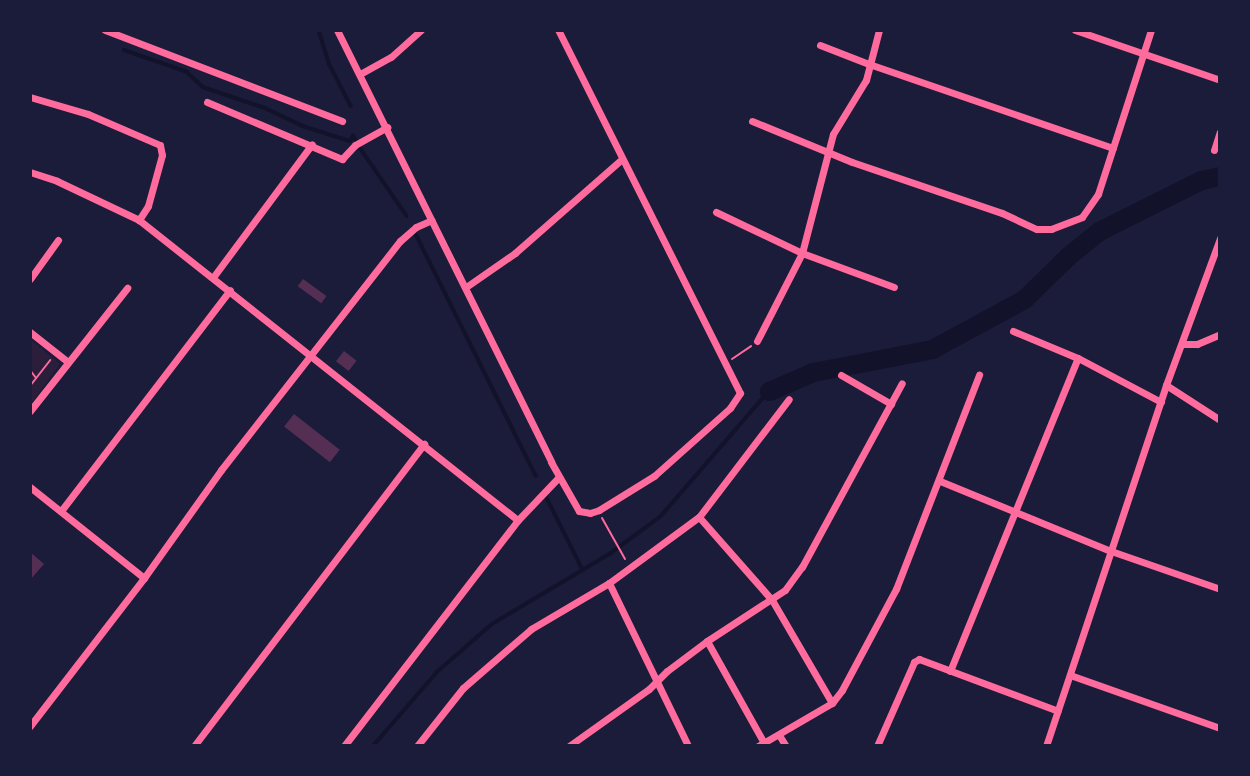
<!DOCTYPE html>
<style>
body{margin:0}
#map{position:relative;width:1250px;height:776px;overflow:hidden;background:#1b1b3a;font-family:"DM Sans",sans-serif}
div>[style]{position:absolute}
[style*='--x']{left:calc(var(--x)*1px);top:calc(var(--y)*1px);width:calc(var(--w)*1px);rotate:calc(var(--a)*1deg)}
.green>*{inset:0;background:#2a1e3b}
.stream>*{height:3.5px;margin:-1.75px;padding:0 1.75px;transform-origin:1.75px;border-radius:1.75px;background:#12122b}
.river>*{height:19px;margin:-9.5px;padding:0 9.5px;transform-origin:9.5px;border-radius:9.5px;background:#12122b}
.building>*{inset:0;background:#542f53;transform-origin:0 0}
.path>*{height:2px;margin:-1px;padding:0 1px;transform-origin:1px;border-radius:1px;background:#ff6b9d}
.minor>*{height:7px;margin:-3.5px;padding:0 3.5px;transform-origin:3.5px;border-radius:3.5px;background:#ff6b9d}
span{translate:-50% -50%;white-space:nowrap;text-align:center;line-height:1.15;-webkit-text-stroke:7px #1b1b3a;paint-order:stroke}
.frame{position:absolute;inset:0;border:32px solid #1b1b3a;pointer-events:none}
</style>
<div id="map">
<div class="green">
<i style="clip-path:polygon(30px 339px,60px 364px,30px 405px)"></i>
</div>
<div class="stream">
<i style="--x:319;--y:30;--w:37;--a:73"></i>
<i style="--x:330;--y:65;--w:46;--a:62.9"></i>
<i style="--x:124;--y:50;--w:67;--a:19.2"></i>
<i style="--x:187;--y:72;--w:22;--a:43"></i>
<i style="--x:203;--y:87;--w:65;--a:18.7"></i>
<i style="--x:265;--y:108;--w:42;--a:25.3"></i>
<i style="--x:303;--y:126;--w:49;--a:17.7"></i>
<i style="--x:350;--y:141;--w:6;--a:-59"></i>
<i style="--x:353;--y:136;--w:5;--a:53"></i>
<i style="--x:361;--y:149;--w:81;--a:55.5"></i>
<i style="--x:415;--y:232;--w:272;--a:63.6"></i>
<i style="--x:545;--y:494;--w:85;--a:63.4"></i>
<i style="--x:373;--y:746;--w:98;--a:-49.1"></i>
<i style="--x:437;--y:672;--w:73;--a:-41.1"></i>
<i style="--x:492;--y:624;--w:139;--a:-30.8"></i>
<i style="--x:611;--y:553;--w:62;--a:-36.5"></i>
<i style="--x:661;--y:516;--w:165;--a:-49.2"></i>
</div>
<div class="river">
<i style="--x:769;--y:391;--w:48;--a:-23.4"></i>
<i style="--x:813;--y:372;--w:121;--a:-10.9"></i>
<i style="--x:932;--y:349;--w:105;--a:-28.5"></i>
<i style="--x:1024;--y:299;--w:62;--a:-44.3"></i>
<i style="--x:1068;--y:256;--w:40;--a:-39"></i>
<i style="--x:1099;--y:231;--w:114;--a:-26.6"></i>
<i style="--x:1201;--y:180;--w:19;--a:-12"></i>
</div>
<div class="building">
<i style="left:303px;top:279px;width:29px;height:9px;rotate:36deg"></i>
<i style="left:344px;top:351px;width:16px;height:13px;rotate:38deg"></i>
<i style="left:294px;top:414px;width:58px;height:16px;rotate:38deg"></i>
<i style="clip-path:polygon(30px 552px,44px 564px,30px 580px)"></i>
</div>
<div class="path">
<i style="--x:732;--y:359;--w:23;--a:-34"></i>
<i style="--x:30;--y:370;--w:10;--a:53"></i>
<i style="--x:30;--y:386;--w:33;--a:-52"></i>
<i style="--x:602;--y:518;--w:47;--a:60.7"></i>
</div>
<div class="minor">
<i style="--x:105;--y:30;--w:254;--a:21"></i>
<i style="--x:337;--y:30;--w:482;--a:63.6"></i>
<i style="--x:551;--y:462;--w:56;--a:60.3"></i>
<i style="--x:579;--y:511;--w:11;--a:10"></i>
<i style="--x:590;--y:513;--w:9;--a:-18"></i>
<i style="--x:599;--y:510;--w:65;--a:-31.7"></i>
<i style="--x:654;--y:476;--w:102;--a:-41.8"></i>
<i style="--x:730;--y:408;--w:18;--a:-56"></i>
<i style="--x:740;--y:393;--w:406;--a:-116.6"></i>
<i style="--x:1075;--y:30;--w:153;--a:19"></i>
<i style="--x:820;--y:45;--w:53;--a:21.2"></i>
<i style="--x:869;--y:64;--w:258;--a:19"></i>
<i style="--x:360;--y:74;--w:35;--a:-29"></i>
<i style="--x:391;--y:57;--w:40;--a:-42"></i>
<i style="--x:30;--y:97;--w:60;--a:16.3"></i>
<i style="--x:88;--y:114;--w:78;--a:23.3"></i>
<i style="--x:160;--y:145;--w:10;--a:79"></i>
<i style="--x:162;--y:155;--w:53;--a:105.4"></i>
<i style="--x:148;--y:206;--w:17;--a:123"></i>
<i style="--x:207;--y:102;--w:147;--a:22.9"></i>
<i style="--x:342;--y:159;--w:19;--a:-47"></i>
<i style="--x:355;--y:145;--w:37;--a:-29"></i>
<i style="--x:752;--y:121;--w:108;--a:22.3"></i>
<i style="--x:852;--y:162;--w:158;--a:18.8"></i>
<i style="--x:1002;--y:213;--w:38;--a:25"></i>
<i style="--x:1037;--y:229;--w:14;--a:0"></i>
<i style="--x:1051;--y:229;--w:33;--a:-21"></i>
<i style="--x:1082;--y:217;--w:28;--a:-55"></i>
<i style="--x:1098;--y:194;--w:172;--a:-72.1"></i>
<i style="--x:1214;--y:150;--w:19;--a:-72"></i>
<i style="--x:30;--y:172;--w:28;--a:18"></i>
<i style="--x:57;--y:181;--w:91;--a:25.4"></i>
<i style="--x:139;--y:220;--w:483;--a:38.4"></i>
<i style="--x:716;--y:212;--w:95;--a:25.5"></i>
<i style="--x:802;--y:253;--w:98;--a:20.3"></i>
<i style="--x:214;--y:276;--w:164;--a:-53.4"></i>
<i style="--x:30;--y:279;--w:48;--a:-54.3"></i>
<i style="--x:466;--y:287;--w:60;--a:-34.8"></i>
<i style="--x:515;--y:253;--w:141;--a:-41.3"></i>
<i style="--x:1013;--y:331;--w:70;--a:22.6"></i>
<i style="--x:1078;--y:358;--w:94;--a:27.9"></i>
<i style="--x:30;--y:332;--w:48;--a:38.3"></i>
<i style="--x:757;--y:341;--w:99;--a:-62.9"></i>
<i style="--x:802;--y:253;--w:123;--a:-75.4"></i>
<i style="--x:833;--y:134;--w:63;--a:-58.6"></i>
<i style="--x:866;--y:80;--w:52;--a:-75.4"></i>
<i style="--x:1183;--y:344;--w:14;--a:0"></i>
<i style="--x:1197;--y:344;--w:25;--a:-23"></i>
<i style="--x:841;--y:375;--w:58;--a:30.1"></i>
<i style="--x:1166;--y:385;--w:64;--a:32.9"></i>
<i style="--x:30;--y:411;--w:157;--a:-51.7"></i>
<i style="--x:940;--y:481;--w:185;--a:22.3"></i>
<i style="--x:1111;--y:551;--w:115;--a:19.2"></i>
<i style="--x:30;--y:487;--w:146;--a:38.6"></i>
<i style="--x:61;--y:511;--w:278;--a:-52.6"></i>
<i style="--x:699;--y:517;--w:111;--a:48.7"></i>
<i style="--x:772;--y:600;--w:119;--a:59.8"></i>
<i style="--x:609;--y:583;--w:181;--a:64.1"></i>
<i style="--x:707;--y:641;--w:117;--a:60.8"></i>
<i style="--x:950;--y:671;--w:338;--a:-67.8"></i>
<i style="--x:1070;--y:675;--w:159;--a:19.5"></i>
<i style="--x:30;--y:726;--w:187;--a:-52.4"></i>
<i style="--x:144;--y:578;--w:133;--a:-54.5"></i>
<i style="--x:221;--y:470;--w:291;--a:-52"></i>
<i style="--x:400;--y:241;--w:21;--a:-41"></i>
<i style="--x:416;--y:227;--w:17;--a:-24"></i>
<i style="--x:779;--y:735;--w:13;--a:58"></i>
<i style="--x:194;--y:746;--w:380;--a:-52.7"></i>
<i style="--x:344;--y:746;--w:285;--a:-52.4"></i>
<i style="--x:518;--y:520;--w:59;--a:-46.4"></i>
<i style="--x:417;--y:746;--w:74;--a:-51.6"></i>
<i style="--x:463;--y:688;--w:90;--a:-40.9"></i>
<i style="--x:531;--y:629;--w:91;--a:-30.5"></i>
<i style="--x:609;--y:583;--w:112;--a:-36.3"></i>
<i style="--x:699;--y:517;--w:148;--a:-52.7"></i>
<i style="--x:569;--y:746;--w:98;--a:-35.5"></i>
<i style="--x:649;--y:689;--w:25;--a:-45"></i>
<i style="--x:667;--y:671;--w:50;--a:-36.9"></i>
<i style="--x:707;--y:641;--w:93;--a:-33.2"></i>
<i style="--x:785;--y:590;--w:29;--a:-54"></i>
<i style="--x:802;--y:567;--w:209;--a:-61.5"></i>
<i style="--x:758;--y:746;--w:86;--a:-30.2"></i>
<i style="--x:832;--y:703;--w:16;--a:-52"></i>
<i style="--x:842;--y:690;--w:115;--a:-61.9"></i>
<i style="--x:896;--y:589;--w:230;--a:-68.8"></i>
<i style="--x:877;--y:746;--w:92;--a:-66.2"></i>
<i style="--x:914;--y:662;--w:6;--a:-31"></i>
<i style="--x:919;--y:659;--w:148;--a:20.5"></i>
<i style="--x:1046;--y:746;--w:380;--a:-71.6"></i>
<i style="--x:1166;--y:385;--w:157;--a:-69.8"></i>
</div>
<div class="frame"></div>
</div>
